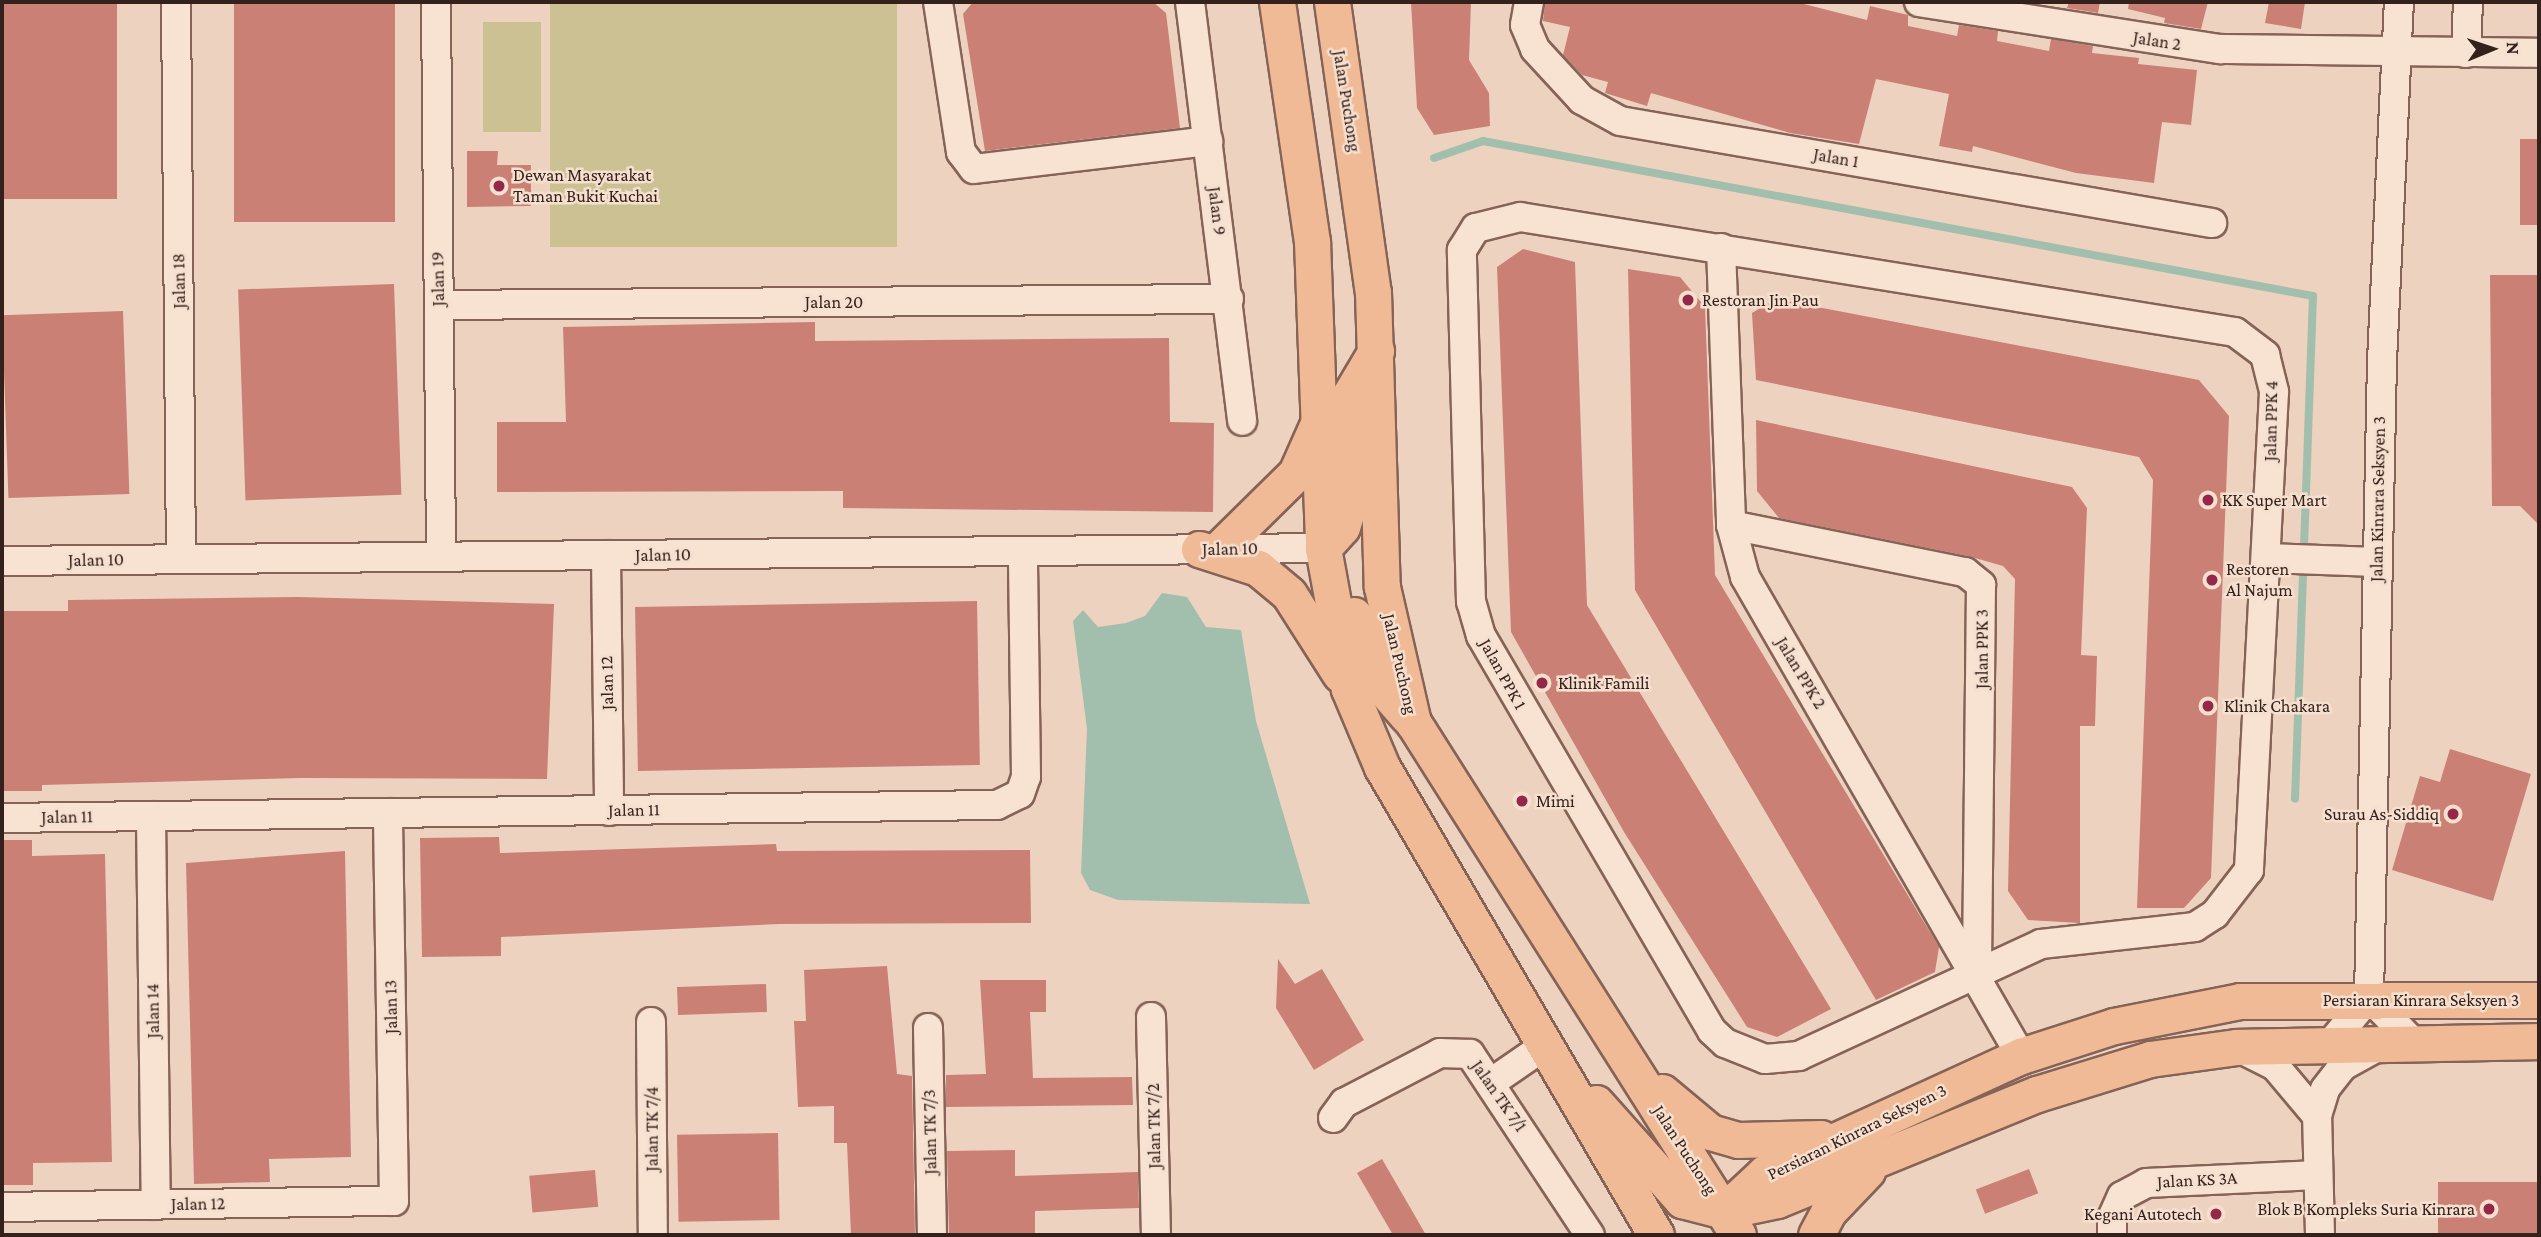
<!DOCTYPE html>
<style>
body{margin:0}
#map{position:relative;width:2541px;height:1237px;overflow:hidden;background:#edd2bf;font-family:"Crimson Pro",serif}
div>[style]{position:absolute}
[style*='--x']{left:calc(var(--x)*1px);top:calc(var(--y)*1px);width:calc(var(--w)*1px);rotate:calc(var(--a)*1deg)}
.green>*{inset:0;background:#cbc193;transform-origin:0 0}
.water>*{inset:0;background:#a2bfae}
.stream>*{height:8px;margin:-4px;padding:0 4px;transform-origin:4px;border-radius:4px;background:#a2bfae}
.building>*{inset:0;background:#cb8075;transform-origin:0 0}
.roads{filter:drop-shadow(2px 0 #866357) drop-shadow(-2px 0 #866357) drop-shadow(0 2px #866357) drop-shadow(0 -2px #866357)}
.minor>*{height:28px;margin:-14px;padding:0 14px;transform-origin:14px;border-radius:14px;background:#f8e2d2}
.major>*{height:35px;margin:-17.5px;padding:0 17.5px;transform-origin:17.5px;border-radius:17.5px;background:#f1ba96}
.dots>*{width:19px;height:19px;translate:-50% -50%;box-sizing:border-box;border:4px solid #f5dfce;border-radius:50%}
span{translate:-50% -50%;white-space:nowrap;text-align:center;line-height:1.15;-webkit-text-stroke:5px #f5dfce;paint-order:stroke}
.street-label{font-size:18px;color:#35211c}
.poi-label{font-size:18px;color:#35211c}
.left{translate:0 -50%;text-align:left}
.right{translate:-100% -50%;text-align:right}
.frame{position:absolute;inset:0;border:4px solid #35211c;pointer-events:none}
.north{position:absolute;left:2457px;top:14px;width:70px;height:70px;-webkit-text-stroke:5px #f5dfce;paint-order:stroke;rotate:88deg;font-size:19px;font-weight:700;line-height:28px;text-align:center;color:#35211c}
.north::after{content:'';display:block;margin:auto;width:24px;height:32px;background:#35211c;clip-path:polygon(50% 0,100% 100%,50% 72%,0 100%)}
</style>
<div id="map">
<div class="green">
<i style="left:550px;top:2px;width:347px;height:245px"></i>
<i style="left:483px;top:22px;width:58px;height:110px"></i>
</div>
<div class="water">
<i style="clip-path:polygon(1162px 593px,1187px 597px,1206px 627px,1241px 630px,1256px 721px,1310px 904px,1118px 900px,1090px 890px,1081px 873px,1087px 729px,1073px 621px,1083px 610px,1098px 627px,1126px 623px,1145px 616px)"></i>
</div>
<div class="stream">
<i style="--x:1434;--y:158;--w:52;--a:-19.1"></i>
<i style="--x:1483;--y:141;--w:844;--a:10.58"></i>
<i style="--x:2313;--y:296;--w:503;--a:92.05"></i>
</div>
<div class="building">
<i style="left:2px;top:2px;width:115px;height:197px"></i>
<i style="left:234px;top:2px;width:161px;height:220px"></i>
<i style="clip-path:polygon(973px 2px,1153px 2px,1166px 13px,1180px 128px,985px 151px,963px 14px)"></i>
<i style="clip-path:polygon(1411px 2px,1471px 2px,1469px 60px,1489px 93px,1490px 126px,1434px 135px,1417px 108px)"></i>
<i style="clip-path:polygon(1545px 2px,1796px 2px,1867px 20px,1870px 6px,1908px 15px,1908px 26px,1957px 36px,1959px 25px,1998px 31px,1997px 41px,2049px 51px,2051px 39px,2093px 46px,2092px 53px,2139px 58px,2138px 64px,2197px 70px,2191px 125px,2162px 122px,2154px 183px,2076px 173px,1973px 146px,1972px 152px,1939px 146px,1949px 94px,1876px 79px,1859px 144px,1790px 133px,1651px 93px,1647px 106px,1605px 93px,1608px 82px,1582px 75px,1563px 55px,1570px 27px,1543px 21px)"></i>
<i style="clip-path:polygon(2069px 2px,2100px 2px,2098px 13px,2067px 8px)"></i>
<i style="clip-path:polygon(2129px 2px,2208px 2px,2201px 29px,2164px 23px,2165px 18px,2128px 9px)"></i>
<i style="clip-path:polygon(2269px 2px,2305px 2px,2301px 29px,2265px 23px)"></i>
<i style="left:2520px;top:139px;width:19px;height:86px"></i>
<i style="clip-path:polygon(467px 151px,498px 151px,497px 165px,531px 165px,531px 206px,467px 207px)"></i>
<i style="clip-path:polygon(1523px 249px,1575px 262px,1587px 605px,1831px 1009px,1777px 1037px,1747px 1027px,1624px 832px,1511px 632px,1497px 267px)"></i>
<i style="clip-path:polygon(1628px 269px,1680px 277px,1705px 307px,1715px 575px,1939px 947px,1935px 972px,1876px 1000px,1635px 590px)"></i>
<i style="clip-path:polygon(2490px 275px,2539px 275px,2539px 525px,2520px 506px,2492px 506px)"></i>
<i style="left:394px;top:284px;width:211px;height:156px;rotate:88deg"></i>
<i style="clip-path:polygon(1775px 299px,2199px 380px,2229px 416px,2211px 878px,2184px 908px,2137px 908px,2153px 480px,2139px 457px,1756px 380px,1752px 313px)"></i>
<i style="left:123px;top:311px;width:183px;height:121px;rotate:88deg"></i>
<i style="clip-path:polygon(815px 322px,815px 341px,1169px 338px,1170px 422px,1214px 423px,1213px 512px,843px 508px,843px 491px,497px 492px,497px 422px,566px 422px,563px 327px)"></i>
<i style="clip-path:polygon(1756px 420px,2072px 487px,2087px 508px,2081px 655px,2097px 656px,2095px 726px,2080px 726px,2080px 923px,2028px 920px,2008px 891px,2015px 579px,2003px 566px,1968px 556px,1779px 518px,1757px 491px)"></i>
<i style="clip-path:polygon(298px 597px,554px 604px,547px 779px,300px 778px,42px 785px,42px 791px,2px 791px,2px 611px,68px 611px,68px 600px)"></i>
<i style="left:977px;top:601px;width:164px;height:342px;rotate:89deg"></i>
<i style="clip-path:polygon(2450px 749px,2531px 774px,2493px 901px,2392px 870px,2420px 776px,2440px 782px)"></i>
<i style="clip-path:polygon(499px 837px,500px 853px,776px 844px,777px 851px,1030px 850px,1031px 923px,779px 924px,501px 937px,501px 956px,422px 957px,420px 838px)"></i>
<i style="clip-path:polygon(2px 840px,32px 840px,32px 856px,105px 854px,112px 1162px,33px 1163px,33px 1185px,2px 1185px)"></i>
<i style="clip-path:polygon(345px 851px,351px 1157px,269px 1159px,270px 1182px,194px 1184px,186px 863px)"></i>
<i style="clip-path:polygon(1278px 959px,1295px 984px,1322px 969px,1364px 1040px,1314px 1070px,1276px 1008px)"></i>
<i style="clip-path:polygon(887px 966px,897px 1074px,912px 1076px,915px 1235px,851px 1235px,847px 1143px,834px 1143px,834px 1106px,798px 1107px,794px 1021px,806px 1021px,804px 970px)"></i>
<i style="clip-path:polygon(980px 980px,1046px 980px,1046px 1012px,1030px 1012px,1033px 1078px,1132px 1077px,1133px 1105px,946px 1107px,946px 1075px,986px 1074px)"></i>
<i style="left:766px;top:984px;width:28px;height:89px;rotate:88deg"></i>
<i style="left:778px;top:1133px;width:87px;height:101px;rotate:89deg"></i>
<i style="clip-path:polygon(1015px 1150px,1015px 1176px,1138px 1172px,1139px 1208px,1035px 1211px,1035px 1235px,949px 1235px,947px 1151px)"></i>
<i style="clip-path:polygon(1382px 1159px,1411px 1209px,1426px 1235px,1393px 1235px,1357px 1173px)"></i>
<i style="left:2029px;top:1169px;width:26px;height:57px;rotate:69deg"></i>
<i style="left:595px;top:1170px;width:37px;height:66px;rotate:85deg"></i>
<i style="left:2539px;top:1182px;width:53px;height:101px;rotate:90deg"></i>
</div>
<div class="roads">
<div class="minor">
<i style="--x:176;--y:2;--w:557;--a:89.49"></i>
<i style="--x:436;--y:2;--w:555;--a:89.48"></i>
<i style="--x:938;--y:2;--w:152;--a:81.3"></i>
<i style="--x:961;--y:152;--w:21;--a:53"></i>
<i style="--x:974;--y:169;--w:236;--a:-6.8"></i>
<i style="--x:1190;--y:2;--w:422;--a:82.9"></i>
<i style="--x:1529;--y:2;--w:23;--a:100"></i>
<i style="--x:1525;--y:25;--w:26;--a:67"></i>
<i style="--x:1535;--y:49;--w:69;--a:47.3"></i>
<i style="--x:1582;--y:100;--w:43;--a:28.9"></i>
<i style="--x:1620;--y:121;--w:601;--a:9.78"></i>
<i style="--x:1919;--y:2;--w:305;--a:8.9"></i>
<i style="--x:2220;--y:49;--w:319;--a:0.7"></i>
<i style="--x:2466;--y:53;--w:51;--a:-87.8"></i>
<i style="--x:1520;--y:217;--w:724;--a:9.14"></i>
<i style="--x:2235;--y:332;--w:38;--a:37"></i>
<i style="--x:2265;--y:355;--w:38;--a:76"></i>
<i style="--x:2274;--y:392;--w:479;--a:93"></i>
<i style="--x:2249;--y:870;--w:56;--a:127.7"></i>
<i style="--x:2215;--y:914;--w:24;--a:147"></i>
<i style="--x:2195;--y:927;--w:155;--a:173.7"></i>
<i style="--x:2041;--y:944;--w:267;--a:155.2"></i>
<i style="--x:1799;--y:1056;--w:34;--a:175"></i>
<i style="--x:1765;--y:1059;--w:43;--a:-158.2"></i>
<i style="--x:1725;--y:1043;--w:18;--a:-137"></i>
<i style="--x:1712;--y:1031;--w:458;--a:-120.3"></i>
<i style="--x:1481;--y:636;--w:35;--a:-106"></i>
<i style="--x:1471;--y:602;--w:352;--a:-91.5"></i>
<i style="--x:1462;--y:250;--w:26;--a:-58"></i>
<i style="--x:1476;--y:228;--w:45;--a:-14"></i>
<i style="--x:1721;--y:248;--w:277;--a:87.9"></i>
<i style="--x:1731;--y:525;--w:54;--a:74.9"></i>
<i style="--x:1745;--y:577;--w:553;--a:60.05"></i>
<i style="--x:439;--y:305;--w:790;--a:-0.44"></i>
<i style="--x:1731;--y:525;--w:239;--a:11.4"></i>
<i style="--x:1965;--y:572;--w:21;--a:39"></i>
<i style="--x:1981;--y:585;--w:386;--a:90.6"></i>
<i style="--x:606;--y:555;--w:256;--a:89.3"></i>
<i style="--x:2267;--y:558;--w:109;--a:2.1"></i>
<i style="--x:2;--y:561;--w:1321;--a:-0.56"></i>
<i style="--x:151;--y:816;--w:389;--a:89.3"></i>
<i style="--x:2;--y:818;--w:995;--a:-0.75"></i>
<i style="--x:997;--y:805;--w:25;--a:-26"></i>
<i style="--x:1020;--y:794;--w:18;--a:-71"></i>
<i style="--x:1026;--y:777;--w:226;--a:-90.8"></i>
<i style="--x:2369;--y:997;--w:636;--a:-88.83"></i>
<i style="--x:2382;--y:361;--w:359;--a:-87.3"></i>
<i style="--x:2369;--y:997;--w:62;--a:45.7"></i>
<i style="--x:1151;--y:1017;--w:218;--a:88.7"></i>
<i style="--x:651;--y:1022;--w:213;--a:89.5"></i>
<i style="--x:928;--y:1028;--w:207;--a:88.9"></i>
<i style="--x:2331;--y:1043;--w:60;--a:-50.4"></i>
<i style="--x:2239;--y:1048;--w:40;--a:26.6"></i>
<i style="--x:2275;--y:1066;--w:65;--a:50"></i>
<i style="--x:1492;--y:1082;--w:67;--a:-34.6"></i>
<i style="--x:1333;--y:1118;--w:19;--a:-54"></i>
<i style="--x:1344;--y:1103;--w:108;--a:-27.5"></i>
<i style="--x:1440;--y:1053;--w:30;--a:2"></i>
<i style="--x:1470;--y:1054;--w:217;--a:56.5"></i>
<i style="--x:2;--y:1207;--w:392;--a:-0.9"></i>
<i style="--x:394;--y:1201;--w:388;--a:-90.9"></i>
<i style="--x:2112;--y:1235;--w:17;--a:-90"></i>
<i style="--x:2112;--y:1218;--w:24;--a:-66"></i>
<i style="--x:2122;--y:1196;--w:27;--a:-28"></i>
<i style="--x:2146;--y:1183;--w:172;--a:-2.7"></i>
<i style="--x:2320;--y:1235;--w:119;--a:-91.4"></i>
<i style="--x:2317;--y:1116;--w:28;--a:-73"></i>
<i style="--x:2325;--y:1089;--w:29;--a:-52"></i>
<i style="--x:2343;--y:1066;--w:46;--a:-28.8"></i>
</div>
<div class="major">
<i style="--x:1277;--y:2;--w:242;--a:81.7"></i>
<i style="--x:1312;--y:241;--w:307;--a:87.9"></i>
<i style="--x:1323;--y:548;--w:143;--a:79.6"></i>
<i style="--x:1349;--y:689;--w:85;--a:67.1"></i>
<i style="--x:1382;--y:767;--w:542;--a:59.65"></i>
<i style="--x:1332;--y:2;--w:293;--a:82"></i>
<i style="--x:1373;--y:292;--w:295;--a:88.3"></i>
<i style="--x:1382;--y:587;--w:139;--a:77.1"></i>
<i style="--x:1413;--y:722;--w:607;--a:57.64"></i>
<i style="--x:1323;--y:548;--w:28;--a:-48"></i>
<i style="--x:1342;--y:527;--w:24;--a:-73"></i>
<i style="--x:1349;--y:504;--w:106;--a:-90.5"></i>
<i style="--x:1348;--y:398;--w:55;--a:-59.2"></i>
<i style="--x:1199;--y:549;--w:62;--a:17.9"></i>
<i style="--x:1258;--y:568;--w:40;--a:40"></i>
<i style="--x:1289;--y:594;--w:95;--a:57.5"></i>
<i style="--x:1219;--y:549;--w:108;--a:-44.6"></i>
<i style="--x:1296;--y:473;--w:49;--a:-66"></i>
<i style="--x:1354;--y:615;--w:77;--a:68.7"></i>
<i style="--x:1382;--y:687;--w:38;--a:49"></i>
<i style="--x:1662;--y:1092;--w:62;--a:39.8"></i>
<i style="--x:1710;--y:1132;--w:29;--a:16"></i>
<i style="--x:1738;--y:1140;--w:83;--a:-1.4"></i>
<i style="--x:1596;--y:1103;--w:130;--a:48.4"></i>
<i style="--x:1682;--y:1200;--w:43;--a:14.7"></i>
<i style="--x:1724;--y:1211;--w:54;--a:-11.7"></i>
<i style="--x:1777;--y:1200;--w:281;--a:-22.2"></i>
<i style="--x:2037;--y:1094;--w:118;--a:-17.2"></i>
<i style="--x:2150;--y:1059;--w:88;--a:-7.9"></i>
<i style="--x:2237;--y:1047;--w:302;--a:-1.1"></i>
<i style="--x:1724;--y:1211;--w:56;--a:-42.8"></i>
<i style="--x:1765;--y:1173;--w:281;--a:-24.6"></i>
<i style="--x:2021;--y:1056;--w:98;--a:-17.9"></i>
<i style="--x:2114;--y:1026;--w:128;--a:-11.2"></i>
<i style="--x:2240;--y:1001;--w:299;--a:-0.2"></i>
<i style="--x:1816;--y:1235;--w:26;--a:-62"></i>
<i style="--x:1828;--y:1212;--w:57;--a:-46.4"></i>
</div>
</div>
<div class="dots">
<i style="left:499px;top:186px;background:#942848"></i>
<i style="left:1688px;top:300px;background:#942848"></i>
<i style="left:2208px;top:500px;background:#942848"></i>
<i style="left:2212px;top:580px;background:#942848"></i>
<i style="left:1542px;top:683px;background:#942848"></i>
<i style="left:2208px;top:706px;background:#942848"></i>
<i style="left:1522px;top:801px;background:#942848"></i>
<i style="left:2453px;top:814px;background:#942848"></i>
<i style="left:2489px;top:1209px;background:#942848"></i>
<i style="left:2216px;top:1214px;background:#942848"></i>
</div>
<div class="street-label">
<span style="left:2157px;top:41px;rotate:9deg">Jalan 2</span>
<span style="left:1347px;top:101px;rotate:81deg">Jalan Puchong</span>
<span style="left:1836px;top:158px;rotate:10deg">Jalan 1</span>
<span style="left:1217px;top:211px;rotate:83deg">Jalan 9</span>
<span style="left:438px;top:279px;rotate:-91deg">Jalan 19</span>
<span style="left:179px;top:281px;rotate:-91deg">Jalan 18</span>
<span style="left:834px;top:302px">Jalan 20</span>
<span style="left:2271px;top:421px;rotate:-89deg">Jalan PPK 4</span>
<span style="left:2378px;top:499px;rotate:-89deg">Jalan Kinrara Seksyen 3</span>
<span style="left:1230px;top:549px;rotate:-1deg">Jalan 10</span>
<span style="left:663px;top:555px;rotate:-1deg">Jalan 10</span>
<span style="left:96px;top:560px;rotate:-1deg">Jalan 10</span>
<span style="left:1982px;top:649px;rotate:-90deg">Jalan PPK 3</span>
<span style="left:1400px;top:664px;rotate:77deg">Jalan Puchong</span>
<span style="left:1801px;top:673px;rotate:59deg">Jalan PPK 2</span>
<span style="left:1503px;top:674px;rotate:61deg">Jalan PPK 1</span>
<span style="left:607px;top:683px;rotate:-91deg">Jalan 12</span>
<span style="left:634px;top:810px;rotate:-1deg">Jalan 11</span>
<span style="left:67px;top:817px;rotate:-1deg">Jalan 11</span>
<span style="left:2421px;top:1000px">Persiaran Kinrara Seksyen 3</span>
<span style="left:391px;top:1007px;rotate:-91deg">Jalan 13</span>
<span style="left:153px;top:1011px;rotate:-91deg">Jalan 14</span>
<span style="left:1499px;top:1096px;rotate:55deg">Jalan TK 7/1</span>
<span style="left:1154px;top:1126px;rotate:-91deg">Jalan TK 7/2</span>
<span style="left:652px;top:1129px;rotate:-90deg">Jalan TK 7/4</span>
<span style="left:930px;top:1132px;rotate:-91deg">Jalan TK 7/3</span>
<span style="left:1857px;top:1132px;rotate:-26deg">Persiaran Kinrara Seksyen 3</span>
<span style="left:1685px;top:1150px;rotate:57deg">Jalan Puchong</span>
<span style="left:2197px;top:1180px;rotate:-3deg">Jalan KS 3A</span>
<span style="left:198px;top:1204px;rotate:-1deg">Jalan 12</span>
</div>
<div class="poi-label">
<span class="left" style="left:513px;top:186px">Dewan Masyarakat<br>Taman Bukit Kuchai</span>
<span class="left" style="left:1702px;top:300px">Restoran Jin Pau</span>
<span class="left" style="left:2222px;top:500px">KK Super Mart</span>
<span class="left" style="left:2226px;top:580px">Restoren<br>Al Najum</span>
<span class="left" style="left:1558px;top:683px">Klinik Famili</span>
<span class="left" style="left:2224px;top:706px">Klinik Chakara</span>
<span class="left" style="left:1536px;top:801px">Mimi</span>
<span class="right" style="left:2439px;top:814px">Surau As-Siddiq</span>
<span class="right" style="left:2475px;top:1209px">Blok B Kompleks Suria Kinrara</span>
<span class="right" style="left:2202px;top:1214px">Kegani Autotech</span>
</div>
<div class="frame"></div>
<div class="north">N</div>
</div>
